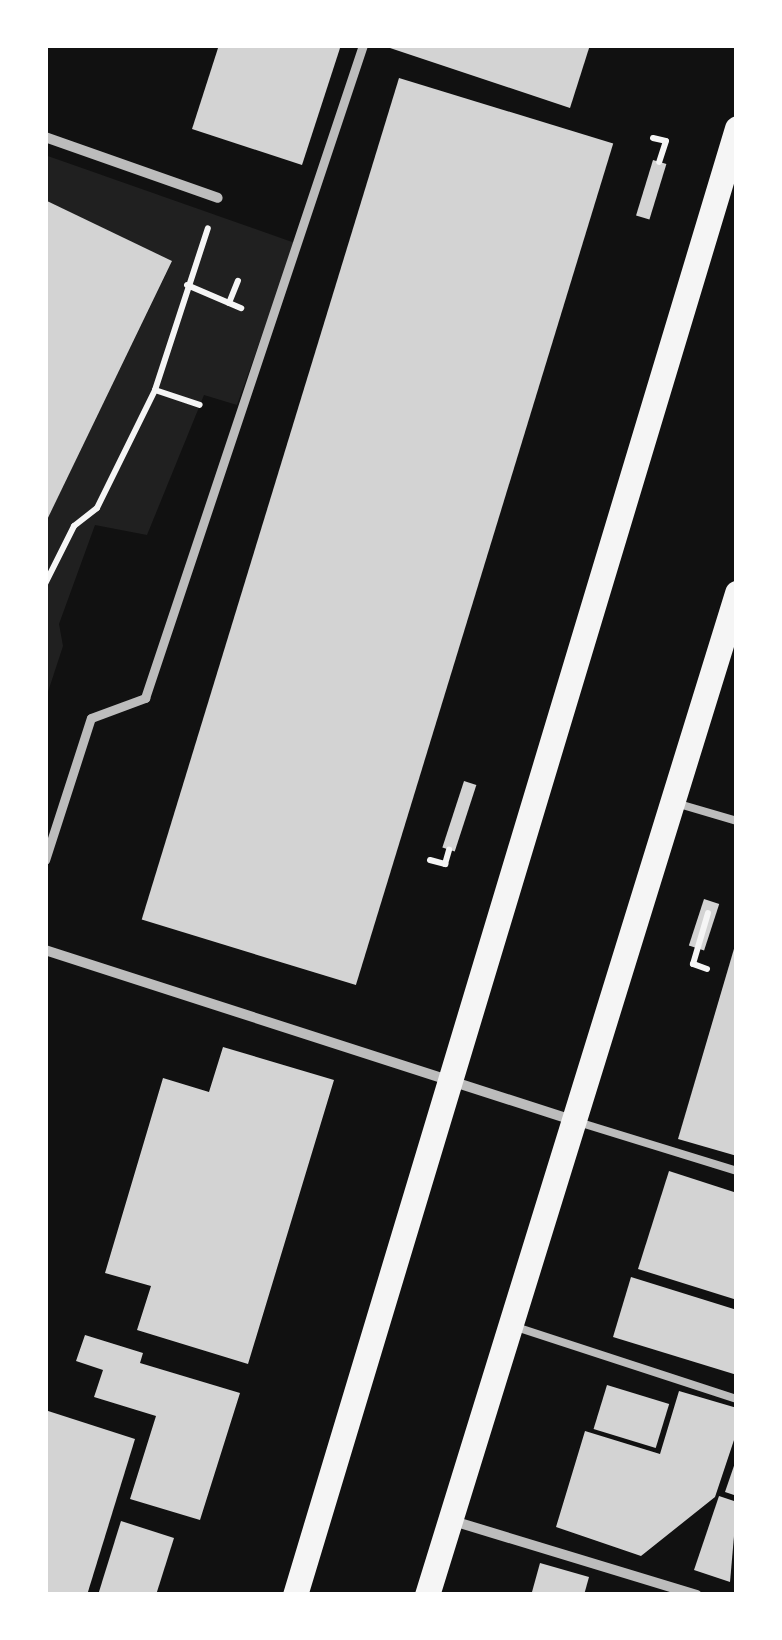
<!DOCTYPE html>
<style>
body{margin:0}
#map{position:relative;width:782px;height:1640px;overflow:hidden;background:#111;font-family:Manrope,sans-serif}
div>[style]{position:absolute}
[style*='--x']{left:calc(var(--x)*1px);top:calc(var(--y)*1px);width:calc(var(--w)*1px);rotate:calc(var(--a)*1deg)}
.green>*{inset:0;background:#202020}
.building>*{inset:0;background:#d3d3d3;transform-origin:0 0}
.path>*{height:6px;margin:-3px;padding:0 3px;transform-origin:3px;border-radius:3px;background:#f5f5f5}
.service>*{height:8px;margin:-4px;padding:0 4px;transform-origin:4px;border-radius:4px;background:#bcbcbc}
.pedestrian>*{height:9px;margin:-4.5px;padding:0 4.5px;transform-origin:4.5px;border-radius:4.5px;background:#bcbcbc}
.minor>*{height:10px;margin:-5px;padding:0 5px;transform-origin:5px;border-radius:5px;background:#bcbcbc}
.primary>*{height:25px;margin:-12.5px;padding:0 12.5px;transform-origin:12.5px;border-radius:12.5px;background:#f5f5f5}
span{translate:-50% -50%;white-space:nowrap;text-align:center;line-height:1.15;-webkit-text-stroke:9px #fff;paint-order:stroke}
.frame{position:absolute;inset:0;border:48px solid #fff;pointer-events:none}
</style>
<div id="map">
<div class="green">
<i style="clip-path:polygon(45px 155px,295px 243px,237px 405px,204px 395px,147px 535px,95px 525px,59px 624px,63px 646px,45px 701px,45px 524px,172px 262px,45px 200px)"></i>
</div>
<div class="building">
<i style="clip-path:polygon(219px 45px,341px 45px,302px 165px,192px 129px)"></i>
<i style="clip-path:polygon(381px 45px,590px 45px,570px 108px)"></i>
<i style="left:399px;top:78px;width:224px;height:880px;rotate:17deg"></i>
<i style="left:653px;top:160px;width:14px;height:58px;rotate:17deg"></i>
<i style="clip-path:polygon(45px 200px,172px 261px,45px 524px)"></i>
<i style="left:464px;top:781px;width:13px;height:70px;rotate:18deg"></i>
<i style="left:704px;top:899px;width:16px;height:49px;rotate:18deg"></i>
<i style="clip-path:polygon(736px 942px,737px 943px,737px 1156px,678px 1139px)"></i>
<i style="clip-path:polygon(223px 1047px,334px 1080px,248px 1364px,137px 1330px,151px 1286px,105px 1273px,163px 1078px,209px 1092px)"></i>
<i style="clip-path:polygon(669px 1171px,737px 1193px,737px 1300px,638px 1269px)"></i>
<i style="clip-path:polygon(631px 1277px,737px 1310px,737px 1375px,613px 1337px)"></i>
<i style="clip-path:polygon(85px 1335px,143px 1353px,140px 1363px,240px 1393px,200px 1520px,130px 1499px,156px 1416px,94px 1397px,103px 1370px,76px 1361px)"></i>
<i style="left:607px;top:1385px;width:65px;height:46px;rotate:17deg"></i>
<i style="clip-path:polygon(679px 1391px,737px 1408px,737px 1431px,715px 1497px,641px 1556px,556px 1527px,585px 1431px,660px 1454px)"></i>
<i style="clip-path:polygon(45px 1410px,135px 1439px,87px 1595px,45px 1595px)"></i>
<i style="clip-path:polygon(737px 1457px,737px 1496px,725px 1492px)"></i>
<i style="clip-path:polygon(719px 1496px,737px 1502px,730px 1582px,694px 1570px)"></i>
<i style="clip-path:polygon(121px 1521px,174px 1538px,156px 1595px,98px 1595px)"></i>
<i style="clip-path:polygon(540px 1563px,589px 1577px,584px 1595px,532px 1592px)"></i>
</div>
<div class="path">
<i style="--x:653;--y:138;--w:13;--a:13"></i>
<i style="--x:666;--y:141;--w:22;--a:108"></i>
<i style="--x:187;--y:285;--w:59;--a:23.1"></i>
<i style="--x:229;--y:303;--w:24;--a:-68"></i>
<i style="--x:155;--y:390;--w:47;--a:18.4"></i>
<i style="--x:45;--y:584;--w:65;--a:-63.4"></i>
<i style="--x:74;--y:526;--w:29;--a:-38"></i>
<i style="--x:97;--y:508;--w:131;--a:-63.8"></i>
<i style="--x:155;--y:390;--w:170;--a:-71.9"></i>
<i style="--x:430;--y:860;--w:16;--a:15"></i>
<i style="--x:445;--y:864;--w:15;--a:-74"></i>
<i style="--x:707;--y:969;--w:15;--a:-160"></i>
<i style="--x:693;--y:964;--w:53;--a:-73.6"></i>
</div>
<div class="service">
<i style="--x:679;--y:804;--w:60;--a:16.3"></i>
<i style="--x:578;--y:1122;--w:166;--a:17.1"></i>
<i style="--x:513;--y:1326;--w:236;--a:18.1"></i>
</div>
<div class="pedestrian">
<i style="--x:45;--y:860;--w:149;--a:-72.1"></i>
<i style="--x:91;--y:718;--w:58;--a:-20.3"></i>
<i style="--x:145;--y:698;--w:688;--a:-71.54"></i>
</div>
<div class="minor">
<i style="--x:45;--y:137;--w:183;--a:19.4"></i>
<i style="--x:45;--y:950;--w:554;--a:17.88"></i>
<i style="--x:450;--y:1520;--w:258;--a:16.9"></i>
</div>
<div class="primary">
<i style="--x:295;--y:1595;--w:1532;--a:-73.23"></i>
<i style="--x:427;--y:1595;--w:1049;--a:-72.81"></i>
</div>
<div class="frame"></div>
</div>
